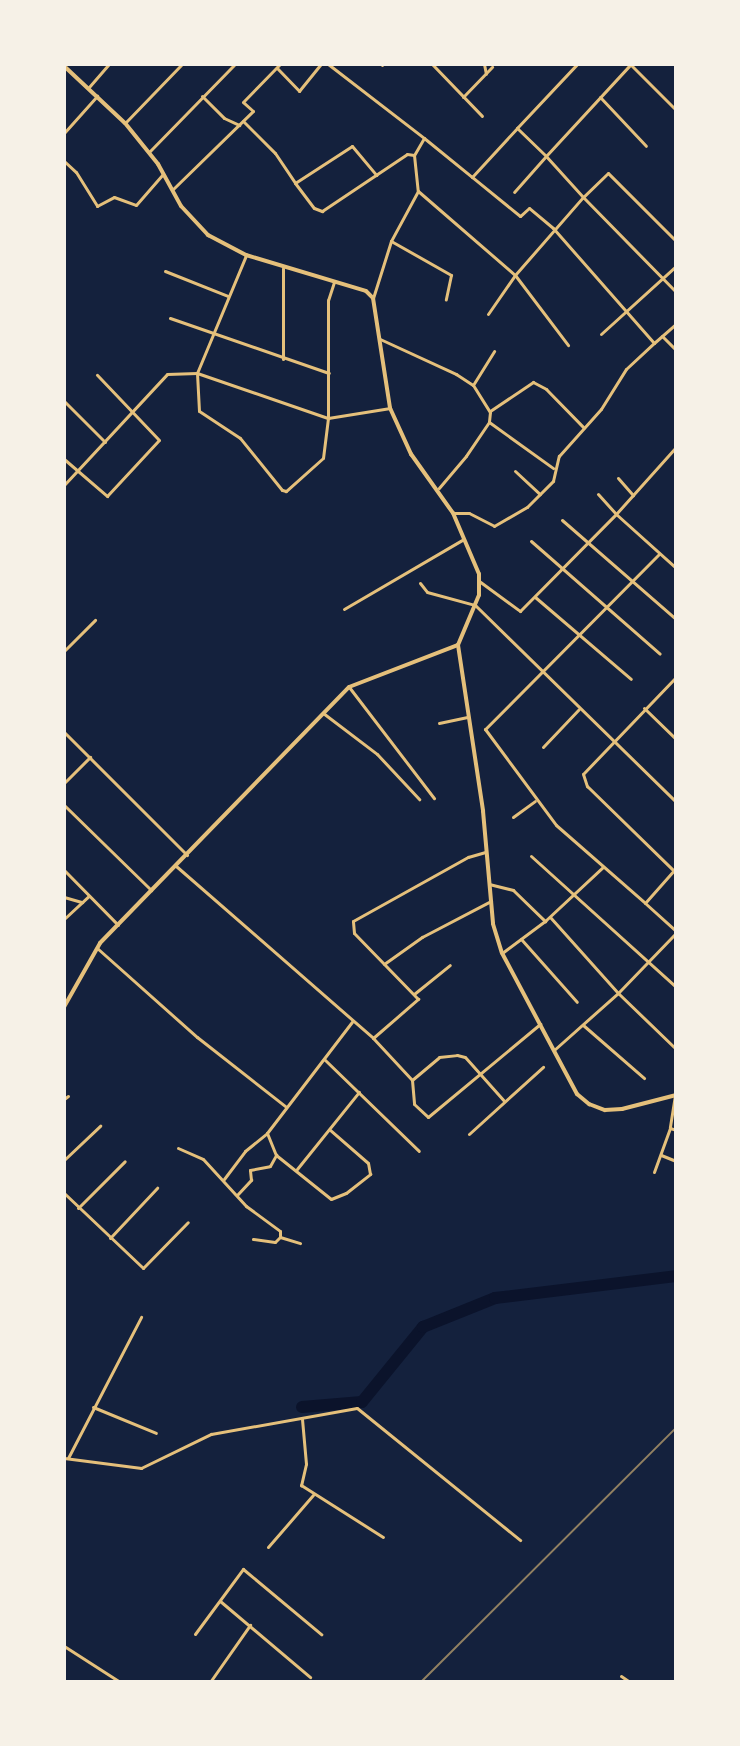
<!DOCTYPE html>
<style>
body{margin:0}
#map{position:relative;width:740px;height:1746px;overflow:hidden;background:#14213d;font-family:Quicksand,sans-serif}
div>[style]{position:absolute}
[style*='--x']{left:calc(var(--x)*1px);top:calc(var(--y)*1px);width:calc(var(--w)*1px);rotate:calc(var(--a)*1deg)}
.river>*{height:12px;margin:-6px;padding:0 6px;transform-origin:6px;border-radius:6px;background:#0b132b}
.minor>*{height:3px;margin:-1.5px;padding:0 1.5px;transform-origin:1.5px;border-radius:1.5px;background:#e5c07b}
.tertiary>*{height:4px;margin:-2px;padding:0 2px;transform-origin:2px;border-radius:2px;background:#e5c07b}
.rail>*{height:2px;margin:-1px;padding:0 1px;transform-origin:1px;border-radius:1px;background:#918062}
span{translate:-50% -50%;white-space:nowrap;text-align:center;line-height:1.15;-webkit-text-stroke:4.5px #f6f1e7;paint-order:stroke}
.frame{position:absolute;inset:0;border:66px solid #f6f1e7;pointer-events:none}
</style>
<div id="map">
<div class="river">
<i style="--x:302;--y:1407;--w:60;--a:-4.8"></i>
<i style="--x:362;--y:1402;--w:97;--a:-50.9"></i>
<i style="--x:423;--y:1327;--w:78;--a:-21.9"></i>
<i style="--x:495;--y:1298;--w:182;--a:-6.9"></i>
</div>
<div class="minor">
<i style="--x:328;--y:64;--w:121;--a:37.6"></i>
<i style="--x:424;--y:138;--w:20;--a:120"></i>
<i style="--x:414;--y:155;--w:36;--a:84"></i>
<i style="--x:418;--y:191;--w:57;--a:118.4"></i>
<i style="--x:391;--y:241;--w:60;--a:107.5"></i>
<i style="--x:432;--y:64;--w:72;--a:46.1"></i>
<i style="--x:484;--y:64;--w:10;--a:79"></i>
<i style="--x:382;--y:65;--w:1;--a:-45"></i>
<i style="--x:631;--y:65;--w:64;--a:45"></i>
<i style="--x:277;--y:68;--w:32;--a:46"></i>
<i style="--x:299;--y:91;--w:35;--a:-51"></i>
<i style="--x:89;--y:87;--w:30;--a:-49"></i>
<i style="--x:202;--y:96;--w:31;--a:45"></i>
<i style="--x:224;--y:118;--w:17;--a:25"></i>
<i style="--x:463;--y:97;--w:42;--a:-46"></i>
<i style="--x:600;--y:97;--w:67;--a:46.8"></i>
<i style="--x:243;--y:121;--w:45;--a:45"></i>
<i style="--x:275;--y:153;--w:36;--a:56"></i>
<i style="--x:295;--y:183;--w:68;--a:-33"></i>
<i style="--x:352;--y:146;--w:38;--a:50"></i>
<i style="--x:125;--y:123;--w:82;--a:-46"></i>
<i style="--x:517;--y:128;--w:88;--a:-46.8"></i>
<i style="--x:64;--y:133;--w:50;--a:-48.3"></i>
<i style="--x:424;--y:138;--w:62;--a:39.1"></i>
<i style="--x:472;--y:177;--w:67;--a:-47.4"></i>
<i style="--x:517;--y:128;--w:40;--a:44"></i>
<i style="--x:546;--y:156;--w:48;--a:131.6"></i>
<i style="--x:149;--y:152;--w:123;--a:-45.7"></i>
<i style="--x:64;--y:161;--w:16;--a:43"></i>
<i style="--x:76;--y:172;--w:40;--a:58"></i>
<i style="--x:97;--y:206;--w:19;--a:-28"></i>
<i style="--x:114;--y:197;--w:23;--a:20"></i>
<i style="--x:136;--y:205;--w:41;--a:-48.9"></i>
<i style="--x:295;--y:183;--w:31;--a:53"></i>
<i style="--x:314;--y:208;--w:9;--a:21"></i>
<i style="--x:322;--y:211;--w:102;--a:-33.8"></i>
<i style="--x:407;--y:154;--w:7;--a:8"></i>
<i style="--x:172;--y:190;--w:113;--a:-44.3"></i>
<i style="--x:253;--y:111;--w:13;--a:-138"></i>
<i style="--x:243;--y:102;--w:53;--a:-45.8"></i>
<i style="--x:418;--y:191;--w:128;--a:40.9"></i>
<i style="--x:515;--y:275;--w:103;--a:-48.9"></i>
<i style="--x:583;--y:197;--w:55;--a:-132.1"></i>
<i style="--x:546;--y:156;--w:125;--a:-47.3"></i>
<i style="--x:391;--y:241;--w:69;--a:29.5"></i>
<i style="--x:451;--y:275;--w:25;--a:102"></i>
<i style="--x:676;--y:241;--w:96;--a:-135"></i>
<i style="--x:608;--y:173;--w:35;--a:136"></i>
<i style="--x:583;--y:197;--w:133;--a:45.6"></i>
<i style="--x:165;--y:271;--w:68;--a:21.6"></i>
<i style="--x:334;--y:282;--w:19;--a:108"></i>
<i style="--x:328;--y:300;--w:118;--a:90"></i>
<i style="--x:328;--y:418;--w:40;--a:97.1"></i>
<i style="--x:323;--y:458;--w:50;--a:138.3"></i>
<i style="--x:286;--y:491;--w:4;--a:-166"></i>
<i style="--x:282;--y:490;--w:67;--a:-128.9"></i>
<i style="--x:240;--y:438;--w:49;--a:-146.6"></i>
<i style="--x:199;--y:411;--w:38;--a:-93"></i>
<i style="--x:197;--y:373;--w:139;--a:19"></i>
<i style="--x:328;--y:418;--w:63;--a:-9.2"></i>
<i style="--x:488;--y:314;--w:47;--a:-55.3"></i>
<i style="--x:515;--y:275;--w:88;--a:52.9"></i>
<i style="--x:170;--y:318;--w:168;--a:19.1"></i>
<i style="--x:601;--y:334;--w:101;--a:-42.2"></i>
<i style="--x:662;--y:336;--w:20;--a:45"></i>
<i style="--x:380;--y:339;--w:84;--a:24.7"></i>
<i style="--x:456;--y:374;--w:20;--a:33"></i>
<i style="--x:473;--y:385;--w:32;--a:58"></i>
<i style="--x:490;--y:412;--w:10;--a:96"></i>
<i style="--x:489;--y:422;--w:41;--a:124.1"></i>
<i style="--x:466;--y:456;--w:42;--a:130.2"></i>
<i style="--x:654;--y:343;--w:29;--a:-41"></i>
<i style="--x:283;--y:359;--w:91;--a:-90"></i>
<i style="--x:473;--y:385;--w:40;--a:-58"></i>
<i style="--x:64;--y:401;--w:58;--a:45"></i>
<i style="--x:490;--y:411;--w:52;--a:-34"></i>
<i style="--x:533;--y:382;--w:15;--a:28"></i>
<i style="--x:546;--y:389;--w:54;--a:45.7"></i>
<i style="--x:489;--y:422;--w:79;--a:35.7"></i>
<i style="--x:64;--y:459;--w:57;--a:40.7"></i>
<i style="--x:107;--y:496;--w:76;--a:-47.1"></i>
<i style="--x:159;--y:440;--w:90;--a:-133.6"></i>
<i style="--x:515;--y:471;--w:34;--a:43"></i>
<i style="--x:618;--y:478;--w:23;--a:49"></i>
<i style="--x:64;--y:485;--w:151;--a:-47.1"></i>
<i style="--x:167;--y:374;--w:30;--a:-2"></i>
<i style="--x:197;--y:373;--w:128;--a:-67.4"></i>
<i style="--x:598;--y:494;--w:27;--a:48"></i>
<i style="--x:616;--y:514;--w:90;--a:-48.2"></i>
<i style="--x:453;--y:513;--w:16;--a:0"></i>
<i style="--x:469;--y:513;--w:28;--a:27"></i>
<i style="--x:494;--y:526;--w:38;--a:-30"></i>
<i style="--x:527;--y:507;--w:37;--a:-45"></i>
<i style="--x:553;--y:481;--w:26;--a:-77"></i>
<i style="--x:559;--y:456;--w:63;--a:-48.2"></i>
<i style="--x:601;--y:409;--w:47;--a:-58"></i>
<i style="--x:626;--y:369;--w:38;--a:-43"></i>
<i style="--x:654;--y:343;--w:153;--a:-131.3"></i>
<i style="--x:553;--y:228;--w:31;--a:-140"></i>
<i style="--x:529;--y:208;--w:12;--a:138"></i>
<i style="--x:520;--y:216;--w:62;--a:-140.9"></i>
<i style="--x:562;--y:520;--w:151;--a:41"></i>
<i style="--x:531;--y:541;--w:171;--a:41.2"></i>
<i style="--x:659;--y:554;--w:247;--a:134.8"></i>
<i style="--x:485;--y:729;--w:119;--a:53.5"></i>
<i style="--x:556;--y:825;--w:118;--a:41.2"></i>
<i style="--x:645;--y:903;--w:47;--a:-48.5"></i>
<i style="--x:479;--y:581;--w:51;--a:36.2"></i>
<i style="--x:520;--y:611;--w:136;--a:-45.3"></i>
<i style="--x:616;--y:514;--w:81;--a:42"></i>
<i style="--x:420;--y:583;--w:11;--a:52"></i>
<i style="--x:427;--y:592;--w:50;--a:15.2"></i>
<i style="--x:475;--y:605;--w:281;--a:44.4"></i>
<i style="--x:535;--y:597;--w:126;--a:40.5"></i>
<i style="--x:344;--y:609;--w:137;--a:-30.3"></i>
<i style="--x:64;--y:651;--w:44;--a:-45"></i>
<i style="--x:676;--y:677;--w:134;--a:133.8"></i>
<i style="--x:583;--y:774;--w:13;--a:72"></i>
<i style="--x:587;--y:786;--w:124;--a:44.3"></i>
<i style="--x:349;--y:687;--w:140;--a:52.6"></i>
<i style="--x:644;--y:708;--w:45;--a:44.1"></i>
<i style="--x:323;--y:713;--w:68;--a:37.2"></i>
<i style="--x:377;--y:754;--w:62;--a:47"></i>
<i style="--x:439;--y:723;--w:29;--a:-12"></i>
<i style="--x:64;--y:732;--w:174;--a:45"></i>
<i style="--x:543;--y:747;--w:52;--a:-46.5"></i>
<i style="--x:64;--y:783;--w:37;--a:-45"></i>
<i style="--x:64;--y:805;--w:122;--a:44.3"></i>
<i style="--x:513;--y:817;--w:27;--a:-36"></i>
<i style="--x:531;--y:856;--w:195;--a:42.1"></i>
<i style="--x:176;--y:866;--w:262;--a:41.1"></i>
<i style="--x:373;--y:1038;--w:60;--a:-40.9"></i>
<i style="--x:418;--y:999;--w:92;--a:-134.1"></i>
<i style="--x:354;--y:933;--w:12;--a:-95"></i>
<i style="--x:353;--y:921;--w:132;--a:-29.1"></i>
<i style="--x:468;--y:857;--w:18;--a:-16"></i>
<i style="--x:64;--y:870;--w:77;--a:45.5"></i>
<i style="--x:489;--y:884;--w:25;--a:14"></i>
<i style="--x:513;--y:890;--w:45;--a:44.1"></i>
<i style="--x:64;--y:897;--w:19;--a:16"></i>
<i style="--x:645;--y:903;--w:42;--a:42.1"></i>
<i style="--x:550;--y:917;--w:102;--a:48.2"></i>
<i style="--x:618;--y:993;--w:81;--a:44"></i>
<i style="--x:64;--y:919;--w:34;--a:-43"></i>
<i style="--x:521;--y:939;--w:84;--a:48.4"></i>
<i style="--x:97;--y:948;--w:134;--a:41.7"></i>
<i style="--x:197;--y:1037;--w:112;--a:38.1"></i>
<i style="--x:502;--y:953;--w:54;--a:-36.7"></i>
<i style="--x:545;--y:921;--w:79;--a:-43"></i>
<i style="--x:384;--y:964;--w:47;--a:-35.4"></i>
<i style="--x:422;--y:937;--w:78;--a:-27.6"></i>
<i style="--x:414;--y:994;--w:46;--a:-38.9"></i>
<i style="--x:583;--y:1025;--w:81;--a:41"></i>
<i style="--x:373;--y:1038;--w:57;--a:47.1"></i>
<i style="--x:412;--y:1080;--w:24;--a:85"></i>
<i style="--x:414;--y:1104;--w:19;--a:43"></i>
<i style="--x:428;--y:1117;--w:146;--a:-39.7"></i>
<i style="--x:554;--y:1050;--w:86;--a:-41.7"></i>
<i style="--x:618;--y:993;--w:83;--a:-46"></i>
<i style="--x:324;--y:1059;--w:132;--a:44.1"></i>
<i style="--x:412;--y:1080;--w:35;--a:-40"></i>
<i style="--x:439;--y:1057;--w:18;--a:-6"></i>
<i style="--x:457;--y:1055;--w:8;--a:14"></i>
<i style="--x:465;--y:1057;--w:59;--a:48.4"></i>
<i style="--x:675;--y:1095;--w:33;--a:99"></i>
<i style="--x:670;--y:1128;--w:6;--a:18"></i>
<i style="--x:64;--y:1099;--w:5;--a:-37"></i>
<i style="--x:267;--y:1133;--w:24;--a:68"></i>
<i style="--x:276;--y:1155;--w:70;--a:38.7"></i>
<i style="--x:331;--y:1199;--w:16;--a:-22"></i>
<i style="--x:346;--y:1193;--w:31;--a:-38"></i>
<i style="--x:370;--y:1174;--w:11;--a:-100"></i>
<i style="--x:368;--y:1163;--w:50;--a:-139"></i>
<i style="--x:469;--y:1134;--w:100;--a:-42.2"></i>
<i style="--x:178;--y:1148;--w:27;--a:24"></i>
<i style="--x:203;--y:1159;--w:64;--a:47.5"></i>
<i style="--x:246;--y:1206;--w:42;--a:36.3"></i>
<i style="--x:280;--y:1231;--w:6;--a:90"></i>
<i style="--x:661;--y:1155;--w:16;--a:22"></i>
<i style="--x:64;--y:1160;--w:50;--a:-43.4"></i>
<i style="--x:297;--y:1169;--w:99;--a:-51.2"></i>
<i style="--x:654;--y:1172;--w:47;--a:-70"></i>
<i style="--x:224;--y:1179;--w:35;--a:-53"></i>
<i style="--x:245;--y:1151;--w:28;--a:-39"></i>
<i style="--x:267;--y:1133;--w:140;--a:-52.6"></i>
<i style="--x:64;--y:1193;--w:109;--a:43.5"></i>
<i style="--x:143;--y:1268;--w:64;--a:-45.6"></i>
<i style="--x:237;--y:1195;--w:21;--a:-47"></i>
<i style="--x:251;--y:1180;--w:10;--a:-96"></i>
<i style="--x:250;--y:1170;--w:20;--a:-11"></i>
<i style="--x:270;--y:1166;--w:13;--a:-61"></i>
<i style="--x:78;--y:1208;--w:66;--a:-45"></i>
<i style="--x:110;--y:1238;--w:69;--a:-46.8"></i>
<i style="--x:253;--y:1239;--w:22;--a:8"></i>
<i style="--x:275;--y:1242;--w:7;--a:-45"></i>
<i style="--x:280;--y:1237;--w:21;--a:17"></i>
<i style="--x:93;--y:1407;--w:68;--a:22.4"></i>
<i style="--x:302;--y:1419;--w:45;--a:84.9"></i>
<i style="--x:306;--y:1464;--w:22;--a:103"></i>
<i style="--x:301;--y:1485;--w:97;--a:32.4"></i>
<i style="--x:64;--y:1458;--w:78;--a:7.4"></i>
<i style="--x:141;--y:1468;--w:78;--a:-25.9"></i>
<i style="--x:211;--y:1434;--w:148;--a:-10.1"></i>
<i style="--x:357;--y:1408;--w:210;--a:39"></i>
<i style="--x:68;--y:1458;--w:159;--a:-62.6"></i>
<i style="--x:64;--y:1538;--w:4;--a:90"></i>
<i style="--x:268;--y:1547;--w:69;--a:-49.1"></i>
<i style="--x:220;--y:1601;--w:118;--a:40.2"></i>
<i style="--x:195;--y:1634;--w:81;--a:-53.6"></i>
<i style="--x:243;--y:1569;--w:102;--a:39.8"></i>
<i style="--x:64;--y:1646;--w:67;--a:32.7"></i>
<i style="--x:621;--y:1676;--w:11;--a:34"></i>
<i style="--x:210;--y:1682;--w:70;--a:-54.9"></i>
</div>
<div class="tertiary">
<i style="--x:64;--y:66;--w:83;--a:43.1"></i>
<i style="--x:125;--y:123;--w:53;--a:51.2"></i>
<i style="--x:158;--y:164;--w:48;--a:61.3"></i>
<i style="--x:181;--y:206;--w:40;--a:47"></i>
<i style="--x:208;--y:235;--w:43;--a:27.8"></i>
<i style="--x:246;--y:255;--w:125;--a:16.7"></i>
<i style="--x:366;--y:291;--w:10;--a:45"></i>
<i style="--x:373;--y:298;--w:111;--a:81.2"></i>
<i style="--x:390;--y:408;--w:51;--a:65.5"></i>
<i style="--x:411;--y:454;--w:72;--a:54.6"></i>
<i style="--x:453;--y:513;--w:66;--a:66.9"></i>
<i style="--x:479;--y:574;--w:21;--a:90"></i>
<i style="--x:479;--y:595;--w:54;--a:112.8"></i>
<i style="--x:458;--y:645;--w:168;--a:81.4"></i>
<i style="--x:483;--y:811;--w:113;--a:84.9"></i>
<i style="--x:493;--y:924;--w:30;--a:73"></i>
<i style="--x:502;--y:953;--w:160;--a:62"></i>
<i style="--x:577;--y:1094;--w:16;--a:40"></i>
<i style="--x:589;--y:1104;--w:17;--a:21"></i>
<i style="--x:605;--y:1110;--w:17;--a:-3"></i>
<i style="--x:622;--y:1109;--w:56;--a:-14.5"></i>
<i style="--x:64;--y:1007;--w:73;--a:-60.6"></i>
<i style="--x:100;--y:943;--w:357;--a:-45.8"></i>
<i style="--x:349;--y:687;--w:117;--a:-21.1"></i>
</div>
<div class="rail">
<i style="--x:421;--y:1682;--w:360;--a:-44.9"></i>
</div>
<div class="frame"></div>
</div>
